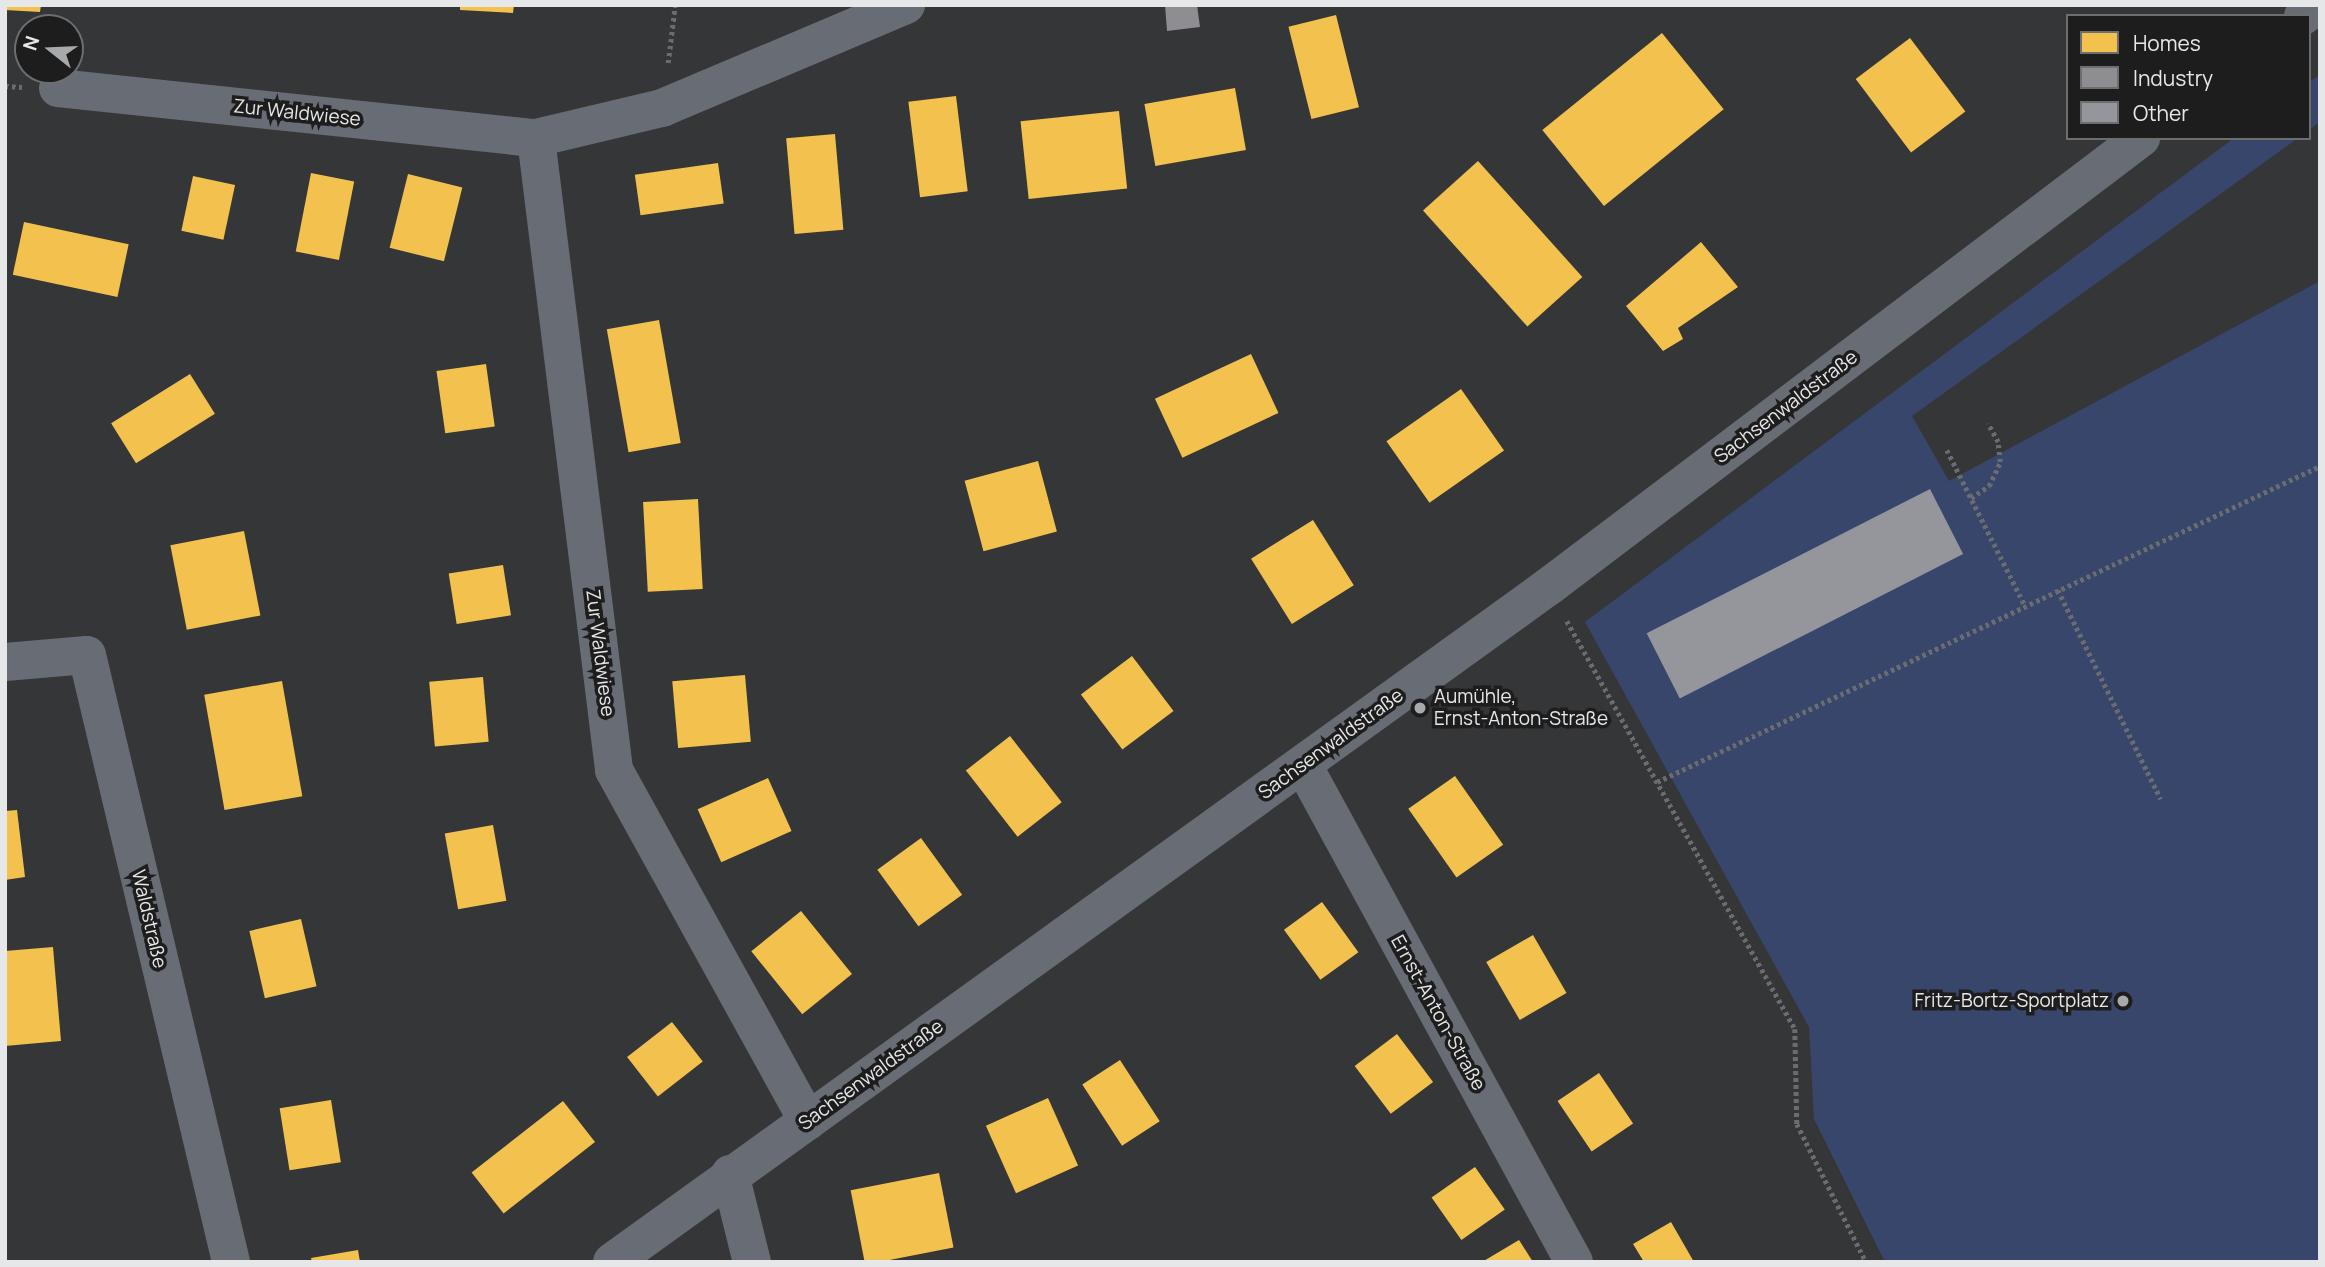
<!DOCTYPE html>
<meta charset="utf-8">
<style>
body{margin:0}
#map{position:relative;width:2325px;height:1267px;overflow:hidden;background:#353637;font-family:Manrope,sans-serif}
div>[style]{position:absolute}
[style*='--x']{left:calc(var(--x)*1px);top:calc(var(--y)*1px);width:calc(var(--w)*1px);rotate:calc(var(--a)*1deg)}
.green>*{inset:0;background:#39466c}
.homes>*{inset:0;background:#f2c14e;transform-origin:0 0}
.industry>*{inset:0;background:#8d8d92}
.building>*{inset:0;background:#94969c;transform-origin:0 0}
.path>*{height:4.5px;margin-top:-2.25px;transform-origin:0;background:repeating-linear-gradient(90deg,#6b6c71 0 3.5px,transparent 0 7px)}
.street>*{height:38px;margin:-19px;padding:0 19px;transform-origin:19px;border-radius:19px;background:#686c74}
.dots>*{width:19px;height:19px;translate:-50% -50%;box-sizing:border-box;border:4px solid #1d1d1e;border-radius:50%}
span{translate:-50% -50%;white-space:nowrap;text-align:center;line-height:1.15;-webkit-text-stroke:7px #1d1d1e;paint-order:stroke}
.street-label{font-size:19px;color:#e6e7e8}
.poi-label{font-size:19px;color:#e6e7e8}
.left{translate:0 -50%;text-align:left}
.right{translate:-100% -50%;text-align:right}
.frame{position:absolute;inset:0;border:7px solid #e6e7e8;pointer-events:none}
.legend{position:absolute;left:2066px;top:14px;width:245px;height:126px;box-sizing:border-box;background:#1d1d1e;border:2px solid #6d6e6f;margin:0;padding:9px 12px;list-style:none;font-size:21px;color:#e6e7e8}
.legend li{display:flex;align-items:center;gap:14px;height:35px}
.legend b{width:35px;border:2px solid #6d6e6f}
.north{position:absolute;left:14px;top:14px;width:70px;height:70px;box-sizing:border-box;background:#1d1d1e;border:2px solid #6d6e6f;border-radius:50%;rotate:288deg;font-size:19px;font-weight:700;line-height:28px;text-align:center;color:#e6e7e8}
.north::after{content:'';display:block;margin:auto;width:24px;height:32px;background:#a8a9aa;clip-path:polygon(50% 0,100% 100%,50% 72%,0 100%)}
</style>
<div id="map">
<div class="green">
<i style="clip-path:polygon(2320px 75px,2320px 122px,2309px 130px,2309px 82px)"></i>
<i style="clip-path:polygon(2234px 138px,2298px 138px,1912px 416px,1949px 481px,2320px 281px,2320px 1262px,1885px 1262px,1814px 1119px,1809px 1027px,1585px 622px)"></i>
</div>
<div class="homes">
<i style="clip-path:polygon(5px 5px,41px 5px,40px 12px,5px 10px)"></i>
<i style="clip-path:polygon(460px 5px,514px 5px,513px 13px,460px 10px)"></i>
<i style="left:1336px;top:15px;width:95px;height:49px;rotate:76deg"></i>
<i style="left:1662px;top:33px;width:98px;height:154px;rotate:51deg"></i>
<i style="left:1910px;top:38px;width:92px;height:68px;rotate:53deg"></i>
<i style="left:1235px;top:88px;width:63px;height:92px;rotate:80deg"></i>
<i style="left:956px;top:96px;width:96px;height:48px;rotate:83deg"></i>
<i style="left:1119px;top:111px;width:78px;height:99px;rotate:84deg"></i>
<i style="left:835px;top:134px;width:96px;height:49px;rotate:85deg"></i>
<i style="left:1478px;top:161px;width:156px;height:74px;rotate:48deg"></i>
<i style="left:718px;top:163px;width:41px;height:84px;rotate:82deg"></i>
<i style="left:311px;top:173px;width:44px;height:80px;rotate:11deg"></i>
<i style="left:408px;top:174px;width:56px;height:76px;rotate:14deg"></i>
<i style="left:193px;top:176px;width:43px;height:56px;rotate:12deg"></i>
<i style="left:24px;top:222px;width:107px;height:54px;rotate:12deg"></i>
<i style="clip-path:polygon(1701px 242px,1738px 287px,1678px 328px,1683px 339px,1663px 351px,1626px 306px)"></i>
<i style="left:659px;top:320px;width:125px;height:53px;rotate:80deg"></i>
<i style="left:1251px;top:354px;width:65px;height:106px;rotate:65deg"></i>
<i style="left:486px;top:364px;width:63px;height:50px;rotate:82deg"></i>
<i style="left:190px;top:374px;width:47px;height:93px;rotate:58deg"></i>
<i style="left:1461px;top:389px;width:75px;height:91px;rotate:55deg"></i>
<i style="left:1038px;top:461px;width:73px;height:76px;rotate:75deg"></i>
<i style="left:698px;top:499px;width:90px;height:55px;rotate:87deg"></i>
<i style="left:1313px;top:520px;width:77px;height:73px;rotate:58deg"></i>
<i style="left:244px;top:531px;width:86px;height:75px;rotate:79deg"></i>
<i style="left:503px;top:565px;width:51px;height:55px;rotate:81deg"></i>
<i style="left:1132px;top:656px;width:69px;height:64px;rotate:53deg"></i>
<i style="left:745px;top:675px;width:67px;height:73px;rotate:85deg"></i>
<i style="left:483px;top:677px;width:65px;height:54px;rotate:85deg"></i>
<i style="left:282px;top:681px;width:117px;height:79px;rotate:80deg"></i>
<i style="left:1010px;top:736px;width:84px;height:56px;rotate:52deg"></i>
<i style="left:1455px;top:776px;width:84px;height:57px;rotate:55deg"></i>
<i style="left:768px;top:778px;width:58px;height:77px;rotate:66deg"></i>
<i style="clip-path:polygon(17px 810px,25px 877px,5px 880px,5px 811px)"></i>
<i style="left:493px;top:825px;width:77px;height:49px;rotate:80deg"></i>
<i style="left:921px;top:838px;width:70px;height:54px;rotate:54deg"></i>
<i style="left:1322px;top:902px;width:62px;height:47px;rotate:54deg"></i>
<i style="left:801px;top:911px;width:81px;height:64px;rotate:51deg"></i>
<i style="left:301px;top:919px;width:69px;height:53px;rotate:77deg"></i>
<i style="left:1533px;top:935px;width:67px;height:54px;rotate:60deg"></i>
<i style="clip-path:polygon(53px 947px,61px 1041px,5px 1046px,5px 951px)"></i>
<i style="left:672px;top:1022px;width:50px;height:57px;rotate:52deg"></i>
<i style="left:1397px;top:1034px;width:60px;height:53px;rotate:53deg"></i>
<i style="left:1120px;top:1060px;width:73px;height:45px;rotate:57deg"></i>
<i style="left:1599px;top:1073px;width:61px;height:50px;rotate:56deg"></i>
<i style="left:1048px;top:1098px;width:74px;height:68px;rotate:66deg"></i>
<i style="left:331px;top:1100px;width:63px;height:52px;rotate:81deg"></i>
<i style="left:563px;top:1101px;width:52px;height:116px;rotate:52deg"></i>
<i style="left:1475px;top:1167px;width:52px;height:53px;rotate:55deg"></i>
<i style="left:939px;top:1173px;width:76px;height:90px;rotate:79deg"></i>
<i style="clip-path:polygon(1671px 1222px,1694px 1262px,1644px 1262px,1633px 1244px)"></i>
<i style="clip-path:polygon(1519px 1240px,1533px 1262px,1482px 1262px)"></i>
<i style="clip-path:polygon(358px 1250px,360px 1262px,312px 1262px,311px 1258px)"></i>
</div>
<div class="industry">
<i style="clip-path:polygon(1165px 5px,1197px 5px,1200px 27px,1167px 31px)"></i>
</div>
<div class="building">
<i style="left:1930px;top:489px;width:73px;height:318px;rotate:63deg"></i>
</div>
<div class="path">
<i style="--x:668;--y:63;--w:58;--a:-83.1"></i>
<i style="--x:5;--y:86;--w:17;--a:3"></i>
<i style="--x:1947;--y:450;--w:174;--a:63.4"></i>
<i style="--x:1971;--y:498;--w:22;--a:-34"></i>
<i style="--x:1989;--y:486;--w:26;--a:-65"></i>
<i style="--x:2000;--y:462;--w:20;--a:-96"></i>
<i style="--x:1998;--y:442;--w:21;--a:-119"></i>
<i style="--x:2058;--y:590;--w:233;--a:63.8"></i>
<i style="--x:1567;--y:621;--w:467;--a:60.8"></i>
<i style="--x:1795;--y:1029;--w:95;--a:88.8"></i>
<i style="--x:1797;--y:1124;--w:154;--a:63.4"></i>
<i style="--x:1657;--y:782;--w:734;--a:-25.48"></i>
</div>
<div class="street">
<i style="--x:2303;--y:16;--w:18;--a:-38"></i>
<i style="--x:58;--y:88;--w:481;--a:6"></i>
<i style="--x:536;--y:138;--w:130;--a:-13.4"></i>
<i style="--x:662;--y:108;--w:265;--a:-22.9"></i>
<i style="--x:536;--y:138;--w:637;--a:82.96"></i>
<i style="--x:614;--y:770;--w:401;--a:61.1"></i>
<i style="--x:5;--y:662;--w:82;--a:-4.9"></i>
<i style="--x:87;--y:655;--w:624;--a:76.65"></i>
<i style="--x:1303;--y:765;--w:566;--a:61.4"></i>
<i style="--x:730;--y:1174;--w:91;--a:76"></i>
<i style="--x:612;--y:1262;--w:1154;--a:-35.8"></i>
<i style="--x:1548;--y:587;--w:744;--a:-37.13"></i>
</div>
<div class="dots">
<i style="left:1420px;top:708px;background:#a8a9aa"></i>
<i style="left:2123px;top:1001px;background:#a8a9aa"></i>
</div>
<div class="street-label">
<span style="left:297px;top:113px;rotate:6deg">Zur Waldwiese</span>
<span style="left:1786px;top:407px;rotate:-37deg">Sachsenwaldstraße</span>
<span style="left:600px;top:653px;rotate:83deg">Zur Waldwiese</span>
<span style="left:1331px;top:744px;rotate:-36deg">Sachsenwaldstraße</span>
<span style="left:149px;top:919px;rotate:77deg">Waldstraße</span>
<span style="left:1438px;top:1013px;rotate:61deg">Ernst-Anton-Straße</span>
<span style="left:871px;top:1075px;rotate:-36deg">Sachsenwaldstraße</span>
</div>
<div class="poi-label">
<span class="left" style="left:1434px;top:708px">Aumühle,<br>Ernst-Anton-Straße</span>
<span class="right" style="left:2109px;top:1001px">Fritz-Bortz-Sportplatz</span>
</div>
<div class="frame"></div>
<ul class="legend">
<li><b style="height:19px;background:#f2c14e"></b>Homes</li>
<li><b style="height:19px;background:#8d8d92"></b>Industry</li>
<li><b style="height:19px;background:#94969c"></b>Other</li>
</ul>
<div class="north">N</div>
</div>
